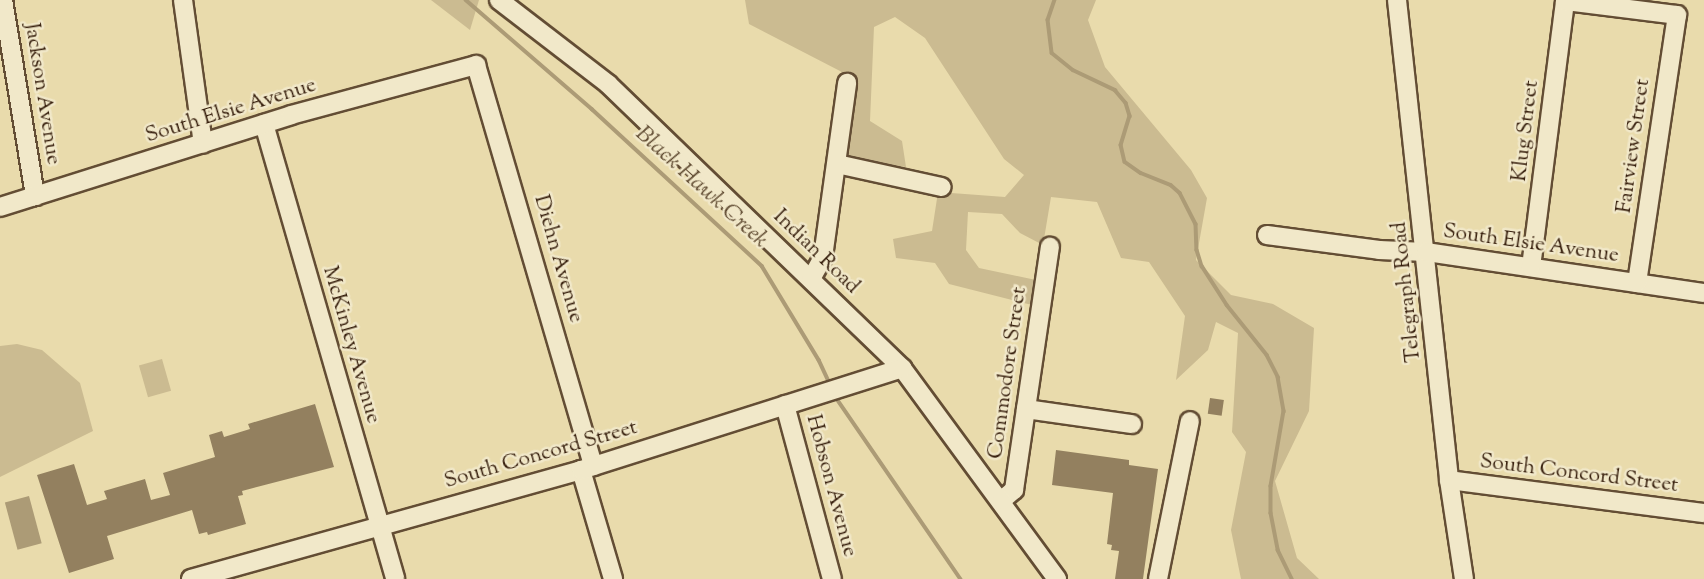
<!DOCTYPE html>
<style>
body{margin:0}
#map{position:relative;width:1704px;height:579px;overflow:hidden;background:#e9dbac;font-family:"Sorts Mill Goudy",serif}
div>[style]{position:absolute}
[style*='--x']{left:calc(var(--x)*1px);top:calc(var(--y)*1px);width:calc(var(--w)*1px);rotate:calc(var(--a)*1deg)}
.green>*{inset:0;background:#cbbb91;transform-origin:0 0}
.water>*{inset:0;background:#ac9b76;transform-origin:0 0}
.stream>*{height:3.5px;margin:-1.75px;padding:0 1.75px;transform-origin:1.75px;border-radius:1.75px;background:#ac9b76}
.building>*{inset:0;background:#93805f;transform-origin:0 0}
.roads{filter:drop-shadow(2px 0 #634d34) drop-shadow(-2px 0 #634d34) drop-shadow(0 2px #634d34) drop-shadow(0 -2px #634d34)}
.minor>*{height:18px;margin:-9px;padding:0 9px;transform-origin:9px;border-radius:9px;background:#f1e8c9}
span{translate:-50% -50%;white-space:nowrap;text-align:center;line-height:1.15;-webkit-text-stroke:5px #f1e8c9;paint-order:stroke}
.street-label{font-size:21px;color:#361e0c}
.water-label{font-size:23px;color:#5f4a31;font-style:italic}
</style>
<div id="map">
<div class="green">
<i style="clip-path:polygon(431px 0,479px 0,470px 30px)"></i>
<i style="clip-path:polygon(745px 0,1096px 0,1088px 20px,1105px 67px,1191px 170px,1207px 198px,1196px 260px,1231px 295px,1273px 304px,1314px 328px,1309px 411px,1275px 481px,1297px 558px,1319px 579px,1241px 579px,1231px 530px,1246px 452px,1232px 432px,1238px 333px,1216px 322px,1208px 350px,1176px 380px,1185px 316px,1149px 262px,1121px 258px,1097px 202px,1051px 197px,1043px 245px,1020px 233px,1002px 214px,968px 212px,966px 250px,979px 268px,1036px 280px,1032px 305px,949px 284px,935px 263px,896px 258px,893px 239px,932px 231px,938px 192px,1005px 197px,1024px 175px,1004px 159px,925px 38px,895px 17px,874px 27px,870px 121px,902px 141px,906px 167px,843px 158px,853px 81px,840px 71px,749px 24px)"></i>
<i style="clip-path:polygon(17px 344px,42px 350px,80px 383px,93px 431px,0 477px,0 346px)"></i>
<i style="left:162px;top:359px;width:33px;height:24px;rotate:74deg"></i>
</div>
<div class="water">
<i style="left:29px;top:496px;width:49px;height:25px;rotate:75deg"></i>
</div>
<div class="stream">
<i style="--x:466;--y:0;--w:167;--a:40.9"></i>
<i style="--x:592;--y:109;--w:231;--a:42.7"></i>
<i style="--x:762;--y:266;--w:110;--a:58.8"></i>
<i style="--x:819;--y:360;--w:29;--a:65"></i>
<i style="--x:1055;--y:0;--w:21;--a:109"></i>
<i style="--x:1048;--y:20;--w:33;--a:83"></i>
<i style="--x:1052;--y:53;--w:27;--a:39"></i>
<i style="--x:1073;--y:70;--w:47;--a:25.5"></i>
<i style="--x:1115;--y:90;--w:17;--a:50"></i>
<i style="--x:1126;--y:103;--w:14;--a:73"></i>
<i style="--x:1130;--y:116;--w:30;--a:107"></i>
<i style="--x:1121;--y:145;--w:17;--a:77"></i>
<i style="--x:1125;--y:162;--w:19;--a:35"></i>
<i style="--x:1141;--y:173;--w:32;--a:22"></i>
<i style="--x:1171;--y:185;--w:12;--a:42"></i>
<i style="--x:1180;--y:193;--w:35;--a:63"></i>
<i style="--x:1196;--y:224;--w:26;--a:88"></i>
<i style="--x:1197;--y:250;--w:17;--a:73"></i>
<i style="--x:1202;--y:266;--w:46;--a:57.3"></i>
<i style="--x:1227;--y:305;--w:64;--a:51.3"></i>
<i style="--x:1267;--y:355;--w:25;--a:63"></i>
<i style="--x:1278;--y:377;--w:35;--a:80"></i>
<i style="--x:1284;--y:411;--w:76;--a:99.8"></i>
<i style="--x:1271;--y:486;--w:27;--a:90"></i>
<i style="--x:1271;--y:513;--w:38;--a:79"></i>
<i style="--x:1278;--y:550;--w:32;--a:64"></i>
<i style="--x:835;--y:396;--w:222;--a:55.5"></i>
</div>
<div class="building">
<i style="left:1210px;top:398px;width:14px;height:16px;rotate:8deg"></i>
<i style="clip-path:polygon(315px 404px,334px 467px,242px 491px,243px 495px,238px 496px,246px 524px,208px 535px,207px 532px,199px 534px,192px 510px,107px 536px,114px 559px,69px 573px,37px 475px,74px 464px,87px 505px,107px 499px,104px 491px,145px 479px,151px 500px,170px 495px,163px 473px,215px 457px,209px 435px,222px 431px,224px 437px,250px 429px,248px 424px)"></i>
<i style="clip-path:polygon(1056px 450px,1129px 460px,1129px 465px,1158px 469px,1143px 579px,1115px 579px,1119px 551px,1111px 550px,1112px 545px,1107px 544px,1113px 493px,1052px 485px)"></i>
</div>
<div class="roads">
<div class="minor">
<i style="--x:3;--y:0;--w:199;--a:80.7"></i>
<i style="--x:183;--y:0;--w:145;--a:82.1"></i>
<i style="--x:499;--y:0;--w:138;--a:37.6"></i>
<i style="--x:608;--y:84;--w:409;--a:44"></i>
<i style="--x:902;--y:368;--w:262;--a:53.7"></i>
<i style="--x:1397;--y:0;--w:483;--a:83.8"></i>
<i style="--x:1449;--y:480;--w:100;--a:81.4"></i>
<i style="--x:264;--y:124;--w:473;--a:73.9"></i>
<i style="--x:837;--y:164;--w:107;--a:12.4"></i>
<i style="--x:0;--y:207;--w:305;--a:-17.5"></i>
<i style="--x:291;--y:115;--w:192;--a:-15.1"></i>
<i style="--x:476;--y:65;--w:418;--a:73.7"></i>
<i style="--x:1267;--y:235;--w:113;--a:7.6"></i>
<i style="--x:1379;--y:250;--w:47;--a:2.4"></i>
<i style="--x:1426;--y:252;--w:281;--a:8.4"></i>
<i style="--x:1531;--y:267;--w:268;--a:-82.7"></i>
<i style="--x:1565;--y:1;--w:113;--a:7.1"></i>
<i style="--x:1677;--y:15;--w:271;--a:98.5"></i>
<i style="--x:811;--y:279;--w:25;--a:-61"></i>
<i style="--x:823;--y:257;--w:176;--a:-82.1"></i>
<i style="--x:785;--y:405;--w:180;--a:74.9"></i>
<i style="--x:1026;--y:409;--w:107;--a:8.1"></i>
<i style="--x:581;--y:470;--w:114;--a:73.6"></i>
<i style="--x:1449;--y:480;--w:257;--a:7.4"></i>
<i style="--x:1002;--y:500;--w:16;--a:-40"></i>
<i style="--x:1014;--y:490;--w:246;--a:-81.6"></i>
<i style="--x:191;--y:579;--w:405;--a:-15.6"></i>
<i style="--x:581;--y:470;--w:337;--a:-17.6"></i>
<i style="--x:1158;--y:579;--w:161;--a:-78.6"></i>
</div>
</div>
<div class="street-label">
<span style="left:42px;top:94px;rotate:81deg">Jackson Avenue</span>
<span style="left:231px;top:111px;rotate:-17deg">South Elsie Avenue</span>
<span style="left:1526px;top:131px;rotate:-83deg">Klug Street</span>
<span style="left:1634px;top:146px;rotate:-82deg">Fairview Street</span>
<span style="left:1531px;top:244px;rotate:8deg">South Elsie Avenue</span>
<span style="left:816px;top:252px;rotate:44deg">Indian Road</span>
<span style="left:558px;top:259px;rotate:74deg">Diehn Avenue</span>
<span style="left:1407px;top:292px;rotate:-96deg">Telegraph Road</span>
<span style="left:351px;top:345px;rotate:74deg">McKinley Avenue</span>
<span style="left:1008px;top:373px;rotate:-82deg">Commodore Street</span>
<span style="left:541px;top:455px;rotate:-16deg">South Concord Street</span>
<span style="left:1579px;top:474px;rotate:7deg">South Concord Street</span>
<span style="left:831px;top:486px;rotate:75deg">Hobson Avenue</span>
</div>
<div class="water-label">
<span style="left:701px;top:188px;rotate:42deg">Black Hawk Creek</span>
</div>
</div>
